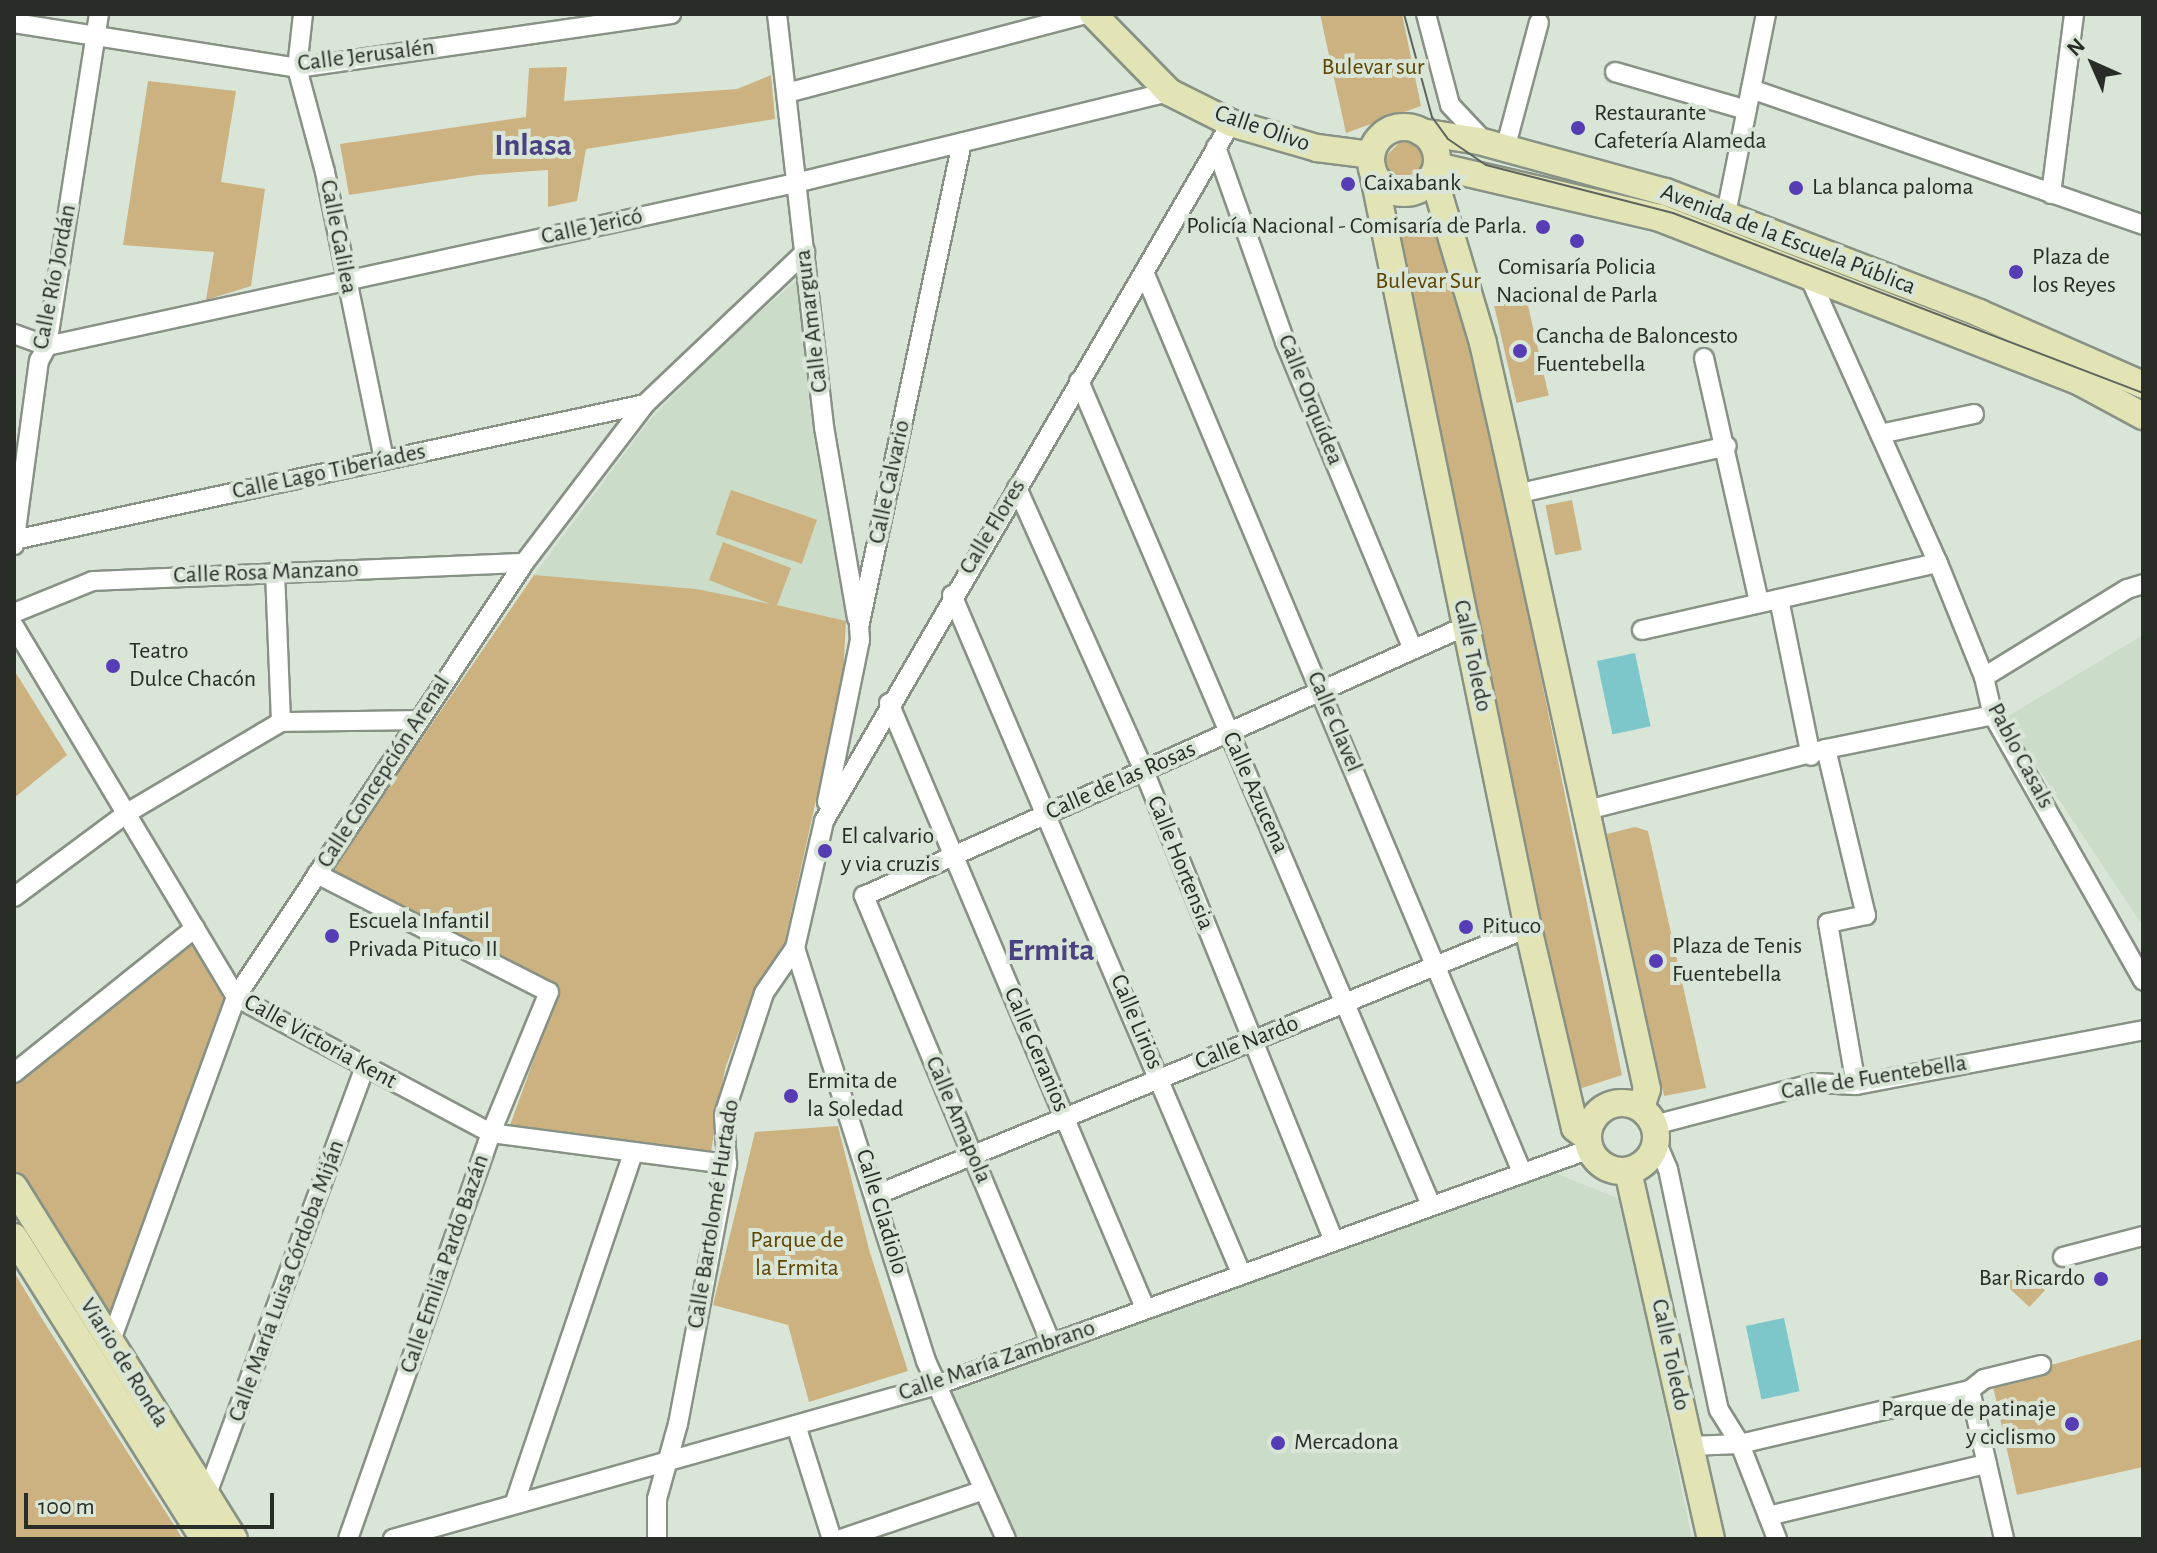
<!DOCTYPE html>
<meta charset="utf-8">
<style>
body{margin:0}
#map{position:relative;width:2157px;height:1553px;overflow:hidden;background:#d9e6d7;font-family:"Alegreya Sans",sans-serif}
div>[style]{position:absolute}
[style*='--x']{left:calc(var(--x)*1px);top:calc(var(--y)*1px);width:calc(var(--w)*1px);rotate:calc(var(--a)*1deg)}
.built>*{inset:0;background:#cbddc8}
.green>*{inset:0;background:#cdb281;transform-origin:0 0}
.water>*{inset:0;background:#7dc7cb;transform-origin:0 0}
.roads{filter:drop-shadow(2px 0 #879285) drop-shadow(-2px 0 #879285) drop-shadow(0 2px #879285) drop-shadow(0 -2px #879285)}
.street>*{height:18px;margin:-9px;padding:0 9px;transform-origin:9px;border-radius:9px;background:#fff}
.secondary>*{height:26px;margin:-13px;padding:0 13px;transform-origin:13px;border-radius:13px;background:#e3e4b5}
.secondary>.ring{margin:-13px;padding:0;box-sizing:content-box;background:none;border:26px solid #e3e4b5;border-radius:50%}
.tram>*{height:2px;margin:-1px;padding:0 1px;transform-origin:1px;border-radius:1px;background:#5f655d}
.dots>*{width:22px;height:22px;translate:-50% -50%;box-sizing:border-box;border:4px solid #d9e6d7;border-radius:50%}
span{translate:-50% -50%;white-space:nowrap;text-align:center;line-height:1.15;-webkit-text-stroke:8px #d9e6d7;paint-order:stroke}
.street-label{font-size:24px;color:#292d28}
.park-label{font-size:24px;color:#5f4400}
.poi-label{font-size:24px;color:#292d28}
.left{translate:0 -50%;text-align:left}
.right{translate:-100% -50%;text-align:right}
.district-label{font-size:32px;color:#4b4381;font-weight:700}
.frame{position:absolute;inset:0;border:16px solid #292d28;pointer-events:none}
.north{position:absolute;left:2053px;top:24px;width:80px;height:80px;-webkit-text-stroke:6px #d9e6d7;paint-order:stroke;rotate:315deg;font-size:22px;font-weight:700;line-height:32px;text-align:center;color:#292d28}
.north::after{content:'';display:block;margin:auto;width:28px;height:36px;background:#292d28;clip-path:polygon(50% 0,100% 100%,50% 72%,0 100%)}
.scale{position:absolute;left:24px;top:1493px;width:250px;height:36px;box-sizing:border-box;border:4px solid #292d28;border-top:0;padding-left:10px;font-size:24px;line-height:28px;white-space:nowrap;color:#292d28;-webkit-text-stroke:6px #d9e6d7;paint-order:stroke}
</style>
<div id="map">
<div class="built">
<i style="clip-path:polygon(797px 280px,812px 426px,846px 621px,776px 605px,534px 575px,648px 422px,717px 349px)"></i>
<i style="clip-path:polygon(2143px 635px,2143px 926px,2005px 718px)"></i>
<i style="clip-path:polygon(1553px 1172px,1622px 1200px,1692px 1539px,1016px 1539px,950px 1389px)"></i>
</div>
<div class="green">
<i style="clip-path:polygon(1320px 14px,1402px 14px,1421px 106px,1346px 133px)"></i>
<i style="clip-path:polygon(567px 67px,564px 101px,737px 89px,771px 75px,775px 119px,586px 149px,577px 201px,548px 207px,548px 170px,478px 175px,349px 195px,340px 144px,526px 117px,529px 68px)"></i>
<i style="clip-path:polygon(148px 81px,236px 91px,221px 182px,265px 189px,251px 286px,206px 300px,214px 252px,123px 245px)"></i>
<i style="clip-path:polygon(1402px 140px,1415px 142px,1426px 154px,1422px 169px,1405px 178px,1389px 172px,1383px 159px)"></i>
<i style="clip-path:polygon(1449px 226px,1622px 1075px,1579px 1089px,1386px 240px)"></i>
<i style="left:1526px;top:297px;width:101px;height:33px;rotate:77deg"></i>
<i style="left:731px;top:490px;width:91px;height:47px;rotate:19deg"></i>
<i style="left:1572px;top:500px;width:51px;height:27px;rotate:79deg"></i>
<i style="clip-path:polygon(723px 542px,791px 568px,777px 605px,846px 621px,843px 678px,782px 954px,754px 990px,725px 1069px,711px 1152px,509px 1128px,560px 987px,331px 871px,534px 575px,696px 589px,770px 604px,709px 580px)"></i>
<i style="clip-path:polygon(14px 670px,67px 755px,14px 798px)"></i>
<i style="clip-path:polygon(1635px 827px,1648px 831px,1706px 1088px,1664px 1096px,1607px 834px)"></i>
<i style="clip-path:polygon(195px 935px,228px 997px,100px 1339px,14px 1192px,14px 1082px)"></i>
<i style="clip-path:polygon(838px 1126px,870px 1253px,908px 1371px,809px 1402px,788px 1325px,713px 1305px,755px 1132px)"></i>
<i style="left:2018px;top:1265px;width:37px;height:23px;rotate:43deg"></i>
<i style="clip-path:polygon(14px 1272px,44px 1322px,183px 1539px,14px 1539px)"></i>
<i style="clip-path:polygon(2142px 1339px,2143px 1467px,2017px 1495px,1992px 1382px)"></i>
</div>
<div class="water">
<i style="left:1635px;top:653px;width:75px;height:39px;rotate:78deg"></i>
<i style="left:1784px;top:1318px;width:75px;height:39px;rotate:78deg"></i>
</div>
<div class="roads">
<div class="street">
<i style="--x:303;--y:14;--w:54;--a:96.3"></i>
<i style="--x:297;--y:68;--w:108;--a:74.9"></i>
<i style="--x:325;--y:172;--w:294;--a:78.4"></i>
<i style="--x:777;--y:14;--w:416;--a:83.5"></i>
<i style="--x:824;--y:427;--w:194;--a:80.2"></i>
<i style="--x:1426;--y:14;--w:94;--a:75.2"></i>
<i style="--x:1450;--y:105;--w:48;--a:46.7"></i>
<i style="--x:14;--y:23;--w:287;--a:9"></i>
<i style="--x:297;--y:68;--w:378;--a:-8.2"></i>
<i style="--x:1615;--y:72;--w:137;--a:16.1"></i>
<i style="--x:1751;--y:89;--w:415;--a:19.1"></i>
<i style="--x:787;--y:93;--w:309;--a:-14.8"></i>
<i style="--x:1216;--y:147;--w:207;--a:70.5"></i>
<i style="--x:1285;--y:342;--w:333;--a:67.4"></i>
<i style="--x:1505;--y:149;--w:131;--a:-75"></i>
<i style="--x:2051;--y:194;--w:181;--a:-82.7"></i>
<i style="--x:1726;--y:214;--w:204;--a:-78.7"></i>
<i style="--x:1144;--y:272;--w:976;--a:67.22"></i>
<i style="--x:1808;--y:274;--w:317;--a:65.8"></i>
<i style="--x:1938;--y:563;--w:123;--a:68"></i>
<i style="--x:1984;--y:677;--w:39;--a:77"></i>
<i style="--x:1993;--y:715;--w:305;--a:60.5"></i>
<i style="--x:14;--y:334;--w:35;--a:20"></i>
<i style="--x:47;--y:346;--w:766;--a:-12.29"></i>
<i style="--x:795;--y:183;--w:385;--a:-13.7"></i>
<i style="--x:1704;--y:358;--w:251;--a:77.3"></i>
<i style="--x:1079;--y:381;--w:896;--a:66.87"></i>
<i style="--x:1880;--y:434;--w:96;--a:-12"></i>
<i style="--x:1017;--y:488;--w:310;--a:65.8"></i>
<i style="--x:1144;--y:771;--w:507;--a:67.99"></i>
<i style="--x:1516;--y:494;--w:216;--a:-12.8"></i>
<i style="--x:14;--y:540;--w:645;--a:-12.16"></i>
<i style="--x:14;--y:545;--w:186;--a:-82.3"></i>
<i style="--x:39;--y:361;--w:17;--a:-62"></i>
<i style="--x:47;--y:346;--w:336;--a:-81.1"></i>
<i style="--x:275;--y:572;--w:150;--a:87.7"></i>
<i style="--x:952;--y:595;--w:737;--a:66.91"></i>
<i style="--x:1779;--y:599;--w:160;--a:78.5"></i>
<i style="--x:14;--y:613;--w:85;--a:-22.1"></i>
<i style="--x:93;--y:581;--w:431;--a:-2.4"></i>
<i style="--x:14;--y:626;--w:432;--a:59.1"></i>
<i style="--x:236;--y:997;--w:289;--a:28.1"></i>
<i style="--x:491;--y:1133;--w:238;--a:7.5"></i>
<i style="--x:1642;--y:630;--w:303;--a:-12.8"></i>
<i style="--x:1984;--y:677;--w:168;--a:-31.6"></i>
<i style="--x:2127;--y:589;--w:17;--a:-17"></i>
<i style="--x:889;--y:703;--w:657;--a:67.06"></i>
<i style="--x:1826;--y:749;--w:171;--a:76.5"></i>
<i style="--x:1866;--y:915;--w:39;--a:168"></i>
<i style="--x:1828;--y:923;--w:164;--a:80.2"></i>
<i style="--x:827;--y:802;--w:165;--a:-78.5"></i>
<i style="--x:860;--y:640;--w:13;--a:-94"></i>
<i style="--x:859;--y:627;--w:495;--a:-78"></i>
<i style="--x:1587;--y:810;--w:247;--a:-14.3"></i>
<i style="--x:1826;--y:749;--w:170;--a:-11.5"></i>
<i style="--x:317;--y:874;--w:260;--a:27"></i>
<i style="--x:549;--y:992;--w:152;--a:112.4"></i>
<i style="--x:491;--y:1133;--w:430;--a:109.4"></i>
<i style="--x:14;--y:897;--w:141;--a:-36.6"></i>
<i style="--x:127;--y:813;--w:179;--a:-30.6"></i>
<i style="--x:281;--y:722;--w:136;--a:-0.8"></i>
<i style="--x:795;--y:948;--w:433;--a:72.4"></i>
<i style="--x:926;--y:1361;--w:195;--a:65.8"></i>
<i style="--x:14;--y:1073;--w:232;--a:-38.7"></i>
<i style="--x:1654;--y:1125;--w:166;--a:-14.6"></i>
<i style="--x:1815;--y:1083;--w:41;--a:2.8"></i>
<i style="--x:1856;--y:1085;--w:292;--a:-10.8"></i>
<i style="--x:1656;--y:1141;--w:30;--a:67"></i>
<i style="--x:1668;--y:1169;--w:246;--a:78.1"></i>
<i style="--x:1719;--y:1410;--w:40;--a:58"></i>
<i style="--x:1740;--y:1444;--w:102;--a:68.7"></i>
<i style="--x:876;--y:1195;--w:705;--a:-22.27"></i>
<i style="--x:2063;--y:1257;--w:83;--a:-14.7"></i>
<i style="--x:1051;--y:1343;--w:485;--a:-112.7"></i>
<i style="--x:864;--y:896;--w:660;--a:-24.16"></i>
<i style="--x:109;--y:1346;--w:371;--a:-70"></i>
<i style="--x:236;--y:997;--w:521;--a:-56.43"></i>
<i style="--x:524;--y:563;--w:200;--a:-52.7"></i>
<i style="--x:645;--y:404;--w:221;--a:-43.5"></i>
<i style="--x:1970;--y:1390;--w:153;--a:77.1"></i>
<i style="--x:796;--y:1425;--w:120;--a:72.5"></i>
<i style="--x:1690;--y:1446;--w:50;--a:-2.3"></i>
<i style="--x:1740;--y:1444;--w:236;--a:-13.2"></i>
<i style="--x:1970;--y:1390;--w:18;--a:-38"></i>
<i style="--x:1984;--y:1379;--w:59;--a:-13.8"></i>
<i style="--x:207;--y:1494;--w:454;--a:-69.7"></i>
<i style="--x:515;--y:1502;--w:368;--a:-71.3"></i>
<i style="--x:1768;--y:1516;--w:225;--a:-13.4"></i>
<i style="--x:393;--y:1539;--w:565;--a:-15.81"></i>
<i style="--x:937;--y:1385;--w:694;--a:-19.87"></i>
<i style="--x:657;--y:1539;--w:40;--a:-90"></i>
<i style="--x:657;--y:1499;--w:78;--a:-74.4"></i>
<i style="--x:678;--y:1424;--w:265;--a:-79.3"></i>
<i style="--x:727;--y:1164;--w:49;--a:-93.5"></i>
<i style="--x:724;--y:1115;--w:128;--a:-71.8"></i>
<i style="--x:764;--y:993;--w:55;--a:-55.4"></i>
<i style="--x:795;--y:948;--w:130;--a:-77.1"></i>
<i style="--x:824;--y:821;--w:808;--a:-59.75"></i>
<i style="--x:841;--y:1539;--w:151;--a:-18.9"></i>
</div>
<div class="secondary">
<i style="--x:1093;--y:14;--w:109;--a:45.7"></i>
<i style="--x:1169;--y:92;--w:69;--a:26.6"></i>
<i style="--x:1231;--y:123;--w:90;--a:16.2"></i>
<i style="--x:1317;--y:148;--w:54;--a:7.4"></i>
<i class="ring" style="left:1371px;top:127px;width:40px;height:40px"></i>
<i style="--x:1421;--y:132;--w:59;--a:8.8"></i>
<i style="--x:1479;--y:141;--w:194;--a:15.3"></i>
<i style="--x:1666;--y:192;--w:336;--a:21.1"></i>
<i style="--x:1979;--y:313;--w:179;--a:23.7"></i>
<i style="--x:1437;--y:166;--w:229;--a:13.1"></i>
<i style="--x:1660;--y:218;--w:449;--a:21.3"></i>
<i style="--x:2078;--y:381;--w:74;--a:28.3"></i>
<i style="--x:1372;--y:167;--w:777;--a:78.42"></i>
<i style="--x:1528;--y:928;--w:205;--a:76.8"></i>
<i style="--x:1575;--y:1128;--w:16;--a:38"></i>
<i style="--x:1433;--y:175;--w:175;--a:73.4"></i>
<i style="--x:1483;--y:343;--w:105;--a:77.3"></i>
<i style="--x:1506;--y:445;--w:659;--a:77.65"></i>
<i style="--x:1647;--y:1089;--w:20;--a:108"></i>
<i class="ring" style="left:1588px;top:1103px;width:42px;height:42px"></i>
<i style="--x:1628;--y:1171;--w:377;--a:77.3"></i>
<i style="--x:14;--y:1187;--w:415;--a:58"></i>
<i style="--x:14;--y:1237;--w:357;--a:57.8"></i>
</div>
</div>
<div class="tram">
<i style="--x:1404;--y:14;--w:107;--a:74.8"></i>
<i style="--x:1432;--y:117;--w:27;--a:54"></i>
<i style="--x:1448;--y:139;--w:46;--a:34.4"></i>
<i style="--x:1486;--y:165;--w:193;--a:14.4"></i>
<i style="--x:1673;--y:213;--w:503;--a:20.96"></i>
</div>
<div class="dots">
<i style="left:1578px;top:128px;background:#573db5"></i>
<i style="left:1348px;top:184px;background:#573db5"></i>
<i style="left:1796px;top:188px;background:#573db5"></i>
<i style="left:1543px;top:227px;background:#573db5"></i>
<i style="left:1577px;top:241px;background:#573db5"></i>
<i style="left:2016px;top:272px;background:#573db5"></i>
<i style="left:1520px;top:351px;background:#573db5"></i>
<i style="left:113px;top:666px;background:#573db5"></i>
<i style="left:825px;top:851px;background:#573db5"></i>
<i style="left:1466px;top:927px;background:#573db5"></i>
<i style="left:332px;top:936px;background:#573db5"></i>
<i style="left:1656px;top:961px;background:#573db5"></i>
<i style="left:791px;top:1096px;background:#573db5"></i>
<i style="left:2101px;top:1279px;background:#573db5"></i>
<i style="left:2072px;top:1424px;background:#573db5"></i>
<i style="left:1278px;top:1443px;background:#573db5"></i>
</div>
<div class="street-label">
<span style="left:366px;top:56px;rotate:-7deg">Calle Jerusalén</span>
<span style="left:1262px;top:129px;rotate:19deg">Calle Olivo</span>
<span style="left:592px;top:227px;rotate:-12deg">Calle Jericó</span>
<span style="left:338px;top:237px;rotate:79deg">Calle Galilea</span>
<span style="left:1788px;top:240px;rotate:21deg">Avenida de la Escuela Pública</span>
<span style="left:55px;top:277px;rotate:-79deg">Calle Río Jordán</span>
<span style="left:812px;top:321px;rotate:-97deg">Calle Amargura</span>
<span style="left:1310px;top:400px;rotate:68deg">Calle Orquídea</span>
<span style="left:329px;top:472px;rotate:-12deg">Calle Lago Tiberíades</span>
<span style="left:890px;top:482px;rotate:-78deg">Calle Calvario</span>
<span style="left:993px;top:527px;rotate:-59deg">Calle Flores</span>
<span style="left:266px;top:573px;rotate:-2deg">Calle Rosa Manzano</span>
<span style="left:1472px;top:656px;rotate:78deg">Calle Toledo</span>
<span style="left:1334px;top:722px;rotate:67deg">Calle Clavel</span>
<span style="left:2020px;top:756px;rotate:62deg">Pablo Casals</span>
<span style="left:384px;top:772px;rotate:-57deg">Calle Concepción Arenal</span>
<span style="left:1121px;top:781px;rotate:-24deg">Calle de las Rosas</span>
<span style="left:1255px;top:793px;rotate:66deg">Calle Azucena</span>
<span style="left:1180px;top:863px;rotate:68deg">Calle Hortensia</span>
<span style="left:1136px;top:1022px;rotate:67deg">Calle Lirios</span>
<span style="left:320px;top:1042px;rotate:29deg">Calle Victoria Kent</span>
<span style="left:1247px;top:1043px;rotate:-22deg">Calle Nardo</span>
<span style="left:1036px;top:1050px;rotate:67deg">Calle Geranios</span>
<span style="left:1874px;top:1078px;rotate:-9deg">Calle de Fuentebella</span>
<span style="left:958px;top:1120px;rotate:67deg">Calle Amapola</span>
<span style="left:881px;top:1212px;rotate:73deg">Calle Gladiolo</span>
<span style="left:714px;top:1214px;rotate:-81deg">Calle Bartolomé Hurtado</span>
<span style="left:445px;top:1264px;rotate:-71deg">Calle Emilia Pardo Bazán</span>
<span style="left:287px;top:1281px;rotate:-70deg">Calle María Luisa Córdoba Miján</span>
<span style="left:1670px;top:1355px;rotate:78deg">Calle Toledo</span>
<span style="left:997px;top:1361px;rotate:-19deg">Calle María Zambrano</span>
<span style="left:124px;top:1363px;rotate:58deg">Viario de Ronda</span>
</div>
<div class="park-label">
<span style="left:1373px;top:68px">Bulevar sur</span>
<span style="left:1428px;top:282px">Bulevar Sur</span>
<span style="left:797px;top:1255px">Parque de<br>la Ermita</span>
</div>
<div class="poi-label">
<span class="left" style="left:1594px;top:128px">Restaurante<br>Cafetería Alameda</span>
<span class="left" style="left:1364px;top:184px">Caixabank</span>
<span class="left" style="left:1812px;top:188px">La blanca paloma</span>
<span class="right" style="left:1527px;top:227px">Policía Nacional - Comisaría de Parla.</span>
<span class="left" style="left:2032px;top:272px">Plaza de<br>los Reyes</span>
<span style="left:1577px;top:282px">Comisaría Policia<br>Nacional de Parla</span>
<span class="left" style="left:1536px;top:351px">Cancha de Baloncesto<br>Fuentebella</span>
<span class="left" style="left:129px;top:666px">Teatro<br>Dulce Chacón</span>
<span class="left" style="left:841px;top:851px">El calvario<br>y via cruzis</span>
<span class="left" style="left:348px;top:936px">Escuela Infantil<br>Privada Pituco II</span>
<span class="left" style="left:1482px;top:927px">Pituco</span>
<span class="left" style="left:1672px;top:961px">Plaza de Tenis<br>Fuentebella</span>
<span class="left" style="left:807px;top:1096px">Ermita de<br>la Soledad</span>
<span class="right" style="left:2085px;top:1279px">Bar Ricardo</span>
<span class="right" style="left:2056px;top:1424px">Parque de patinaje<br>y ciclismo</span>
<span class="left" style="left:1294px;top:1443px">Mercadona</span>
</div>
<div class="district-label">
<span style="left:533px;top:145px">Inlasa</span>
<span style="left:1051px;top:950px">Ermita</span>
</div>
<div class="frame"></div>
<div class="north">N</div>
<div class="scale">100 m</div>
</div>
